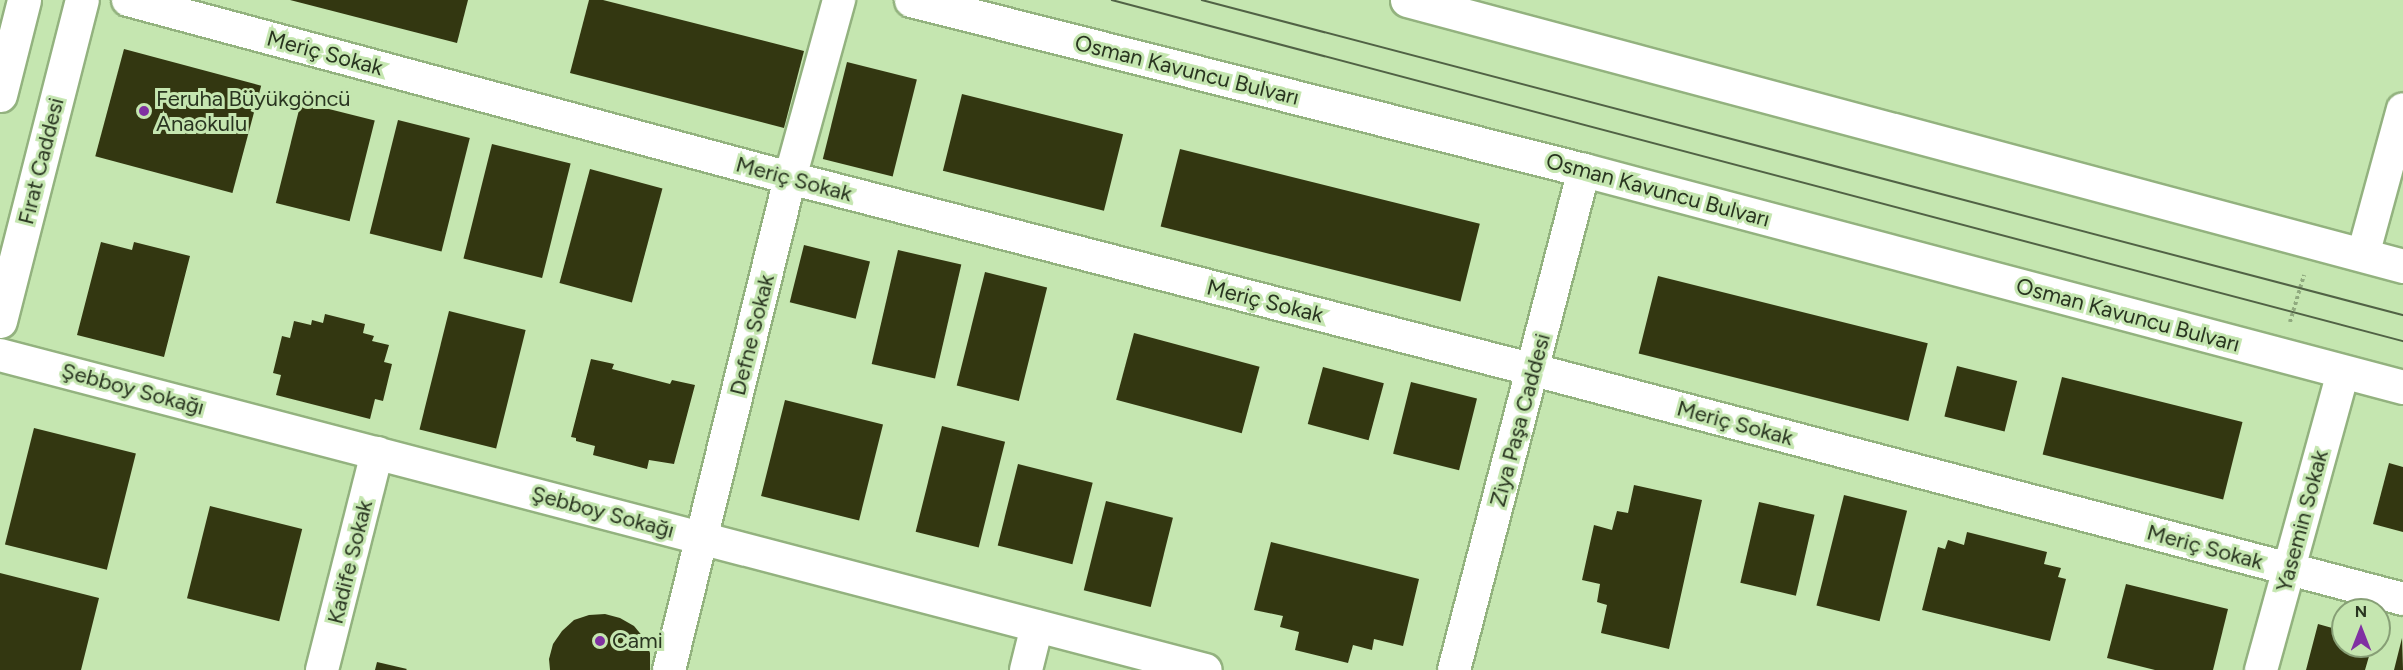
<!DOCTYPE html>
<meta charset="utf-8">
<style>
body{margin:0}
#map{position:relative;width:2403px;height:670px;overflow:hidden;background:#c5e6b0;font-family:Figtree,sans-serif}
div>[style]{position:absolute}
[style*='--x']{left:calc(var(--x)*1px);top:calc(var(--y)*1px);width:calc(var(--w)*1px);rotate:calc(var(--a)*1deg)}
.building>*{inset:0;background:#333711;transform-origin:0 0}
.path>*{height:4px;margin-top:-2px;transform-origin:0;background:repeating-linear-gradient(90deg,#90aa7f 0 3px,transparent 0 6px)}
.roads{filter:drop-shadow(2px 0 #93b27f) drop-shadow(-2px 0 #93b27f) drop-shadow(0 2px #93b27f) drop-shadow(0 -2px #93b27f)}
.minor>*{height:32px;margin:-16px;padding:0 16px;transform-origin:16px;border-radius:16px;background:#fff}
.primary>*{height:33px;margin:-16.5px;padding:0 16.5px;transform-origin:16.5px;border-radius:16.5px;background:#fff}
.trunk>*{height:33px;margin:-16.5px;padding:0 16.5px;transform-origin:16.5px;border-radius:16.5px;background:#fff}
.tram>*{height:1.5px;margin:-0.75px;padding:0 0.75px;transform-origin:0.75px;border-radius:0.75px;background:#516245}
.dots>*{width:16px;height:16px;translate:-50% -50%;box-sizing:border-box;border:3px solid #c5e6b0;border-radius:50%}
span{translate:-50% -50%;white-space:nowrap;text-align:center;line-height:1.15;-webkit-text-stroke:6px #c5e6b0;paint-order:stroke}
.street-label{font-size:22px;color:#293520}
.poi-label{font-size:22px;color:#293520}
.left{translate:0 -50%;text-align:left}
.north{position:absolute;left:2331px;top:598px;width:60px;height:60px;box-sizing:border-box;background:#c5e6b0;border:2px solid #879f76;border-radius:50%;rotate:0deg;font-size:16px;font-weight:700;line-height:24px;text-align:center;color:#293520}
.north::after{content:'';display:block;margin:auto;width:21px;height:27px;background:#8031a2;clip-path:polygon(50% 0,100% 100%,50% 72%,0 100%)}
</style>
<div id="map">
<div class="building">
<i style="clip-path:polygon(290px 0,468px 0,457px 43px)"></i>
<i style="clip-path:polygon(589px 0,603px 0,804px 51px,784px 128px,570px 73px)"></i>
<i style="left:124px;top:49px;width:142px;height:111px;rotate:15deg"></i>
<i style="left:847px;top:62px;width:72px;height:100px;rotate:14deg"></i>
<i style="left:962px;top:94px;width:166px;height:79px;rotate:14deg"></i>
<i style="left:301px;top:102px;width:76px;height:104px;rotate:14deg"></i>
<i style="left:398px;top:120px;width:74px;height:117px;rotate:14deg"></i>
<i style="left:492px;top:144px;width:81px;height:118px;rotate:14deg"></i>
<i style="left:1180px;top:149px;width:309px;height:80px;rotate:14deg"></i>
<i style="left:590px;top:169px;width:75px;height:118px;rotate:15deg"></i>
<i style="clip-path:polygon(101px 242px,132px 250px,134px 242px,190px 256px,164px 357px,77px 335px)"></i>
<i style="left:804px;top:245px;width:68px;height:59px;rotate:14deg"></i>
<i style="left:898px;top:250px;width:65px;height:117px;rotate:13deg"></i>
<i style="left:985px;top:272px;width:64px;height:117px;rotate:14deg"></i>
<i style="left:1658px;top:276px;width:278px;height:80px;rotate:14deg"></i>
<i style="left:449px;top:311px;width:79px;height:122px;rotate:14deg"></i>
<i style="clip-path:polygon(325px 314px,365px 324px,363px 333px,374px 336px,372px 341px,389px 345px,384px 362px,392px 364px,383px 401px,375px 399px,370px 419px,276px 395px,281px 375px,273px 373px,282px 336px,290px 338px,294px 321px,311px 325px,312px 320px,323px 323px)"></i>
<i style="left:1134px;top:333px;width:130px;height:69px;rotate:15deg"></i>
<i style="clip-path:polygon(591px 359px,614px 364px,612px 369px,670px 384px,672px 380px,695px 385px,674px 464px,649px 460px,647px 469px,593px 455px,595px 446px,576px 441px,576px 438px,571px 437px)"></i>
<i style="left:1957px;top:366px;width:62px;height:52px;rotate:14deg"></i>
<i style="left:1323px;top:367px;width:63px;height:59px;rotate:15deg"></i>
<i style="left:2062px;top:377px;width:186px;height:80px;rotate:14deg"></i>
<i style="left:1411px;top:382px;width:68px;height:74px;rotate:14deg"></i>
<i style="left:785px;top:400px;width:101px;height:99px;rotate:14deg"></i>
<i style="left:942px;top:426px;width:65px;height:109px;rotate:14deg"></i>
<i style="left:34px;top:428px;width:105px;height:120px;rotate:14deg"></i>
<i style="clip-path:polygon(2389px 463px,2403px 467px,2403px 532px,2373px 524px)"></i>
<i style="left:1018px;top:464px;width:77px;height:84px;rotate:14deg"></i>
<i style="clip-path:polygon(1634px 485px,1702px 500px,1669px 649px,1601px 633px,1607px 605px,1597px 602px,1600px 584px,1582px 580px,1594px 525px,1612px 530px,1617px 511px,1628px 513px)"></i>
<i style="left:1844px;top:495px;width:65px;height:114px;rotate:14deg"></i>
<i style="left:1106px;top:501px;width:69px;height:92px;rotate:14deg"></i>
<i style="left:1759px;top:502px;width:57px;height:83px;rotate:13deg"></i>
<i style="left:210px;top:506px;width:95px;height:95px;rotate:14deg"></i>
<i style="clip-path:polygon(1967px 532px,2047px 552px,2044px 564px,2061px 568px,2058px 577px,2066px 579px,2050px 641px,1922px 610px,1938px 547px,1945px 549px,1948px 540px,1964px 545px)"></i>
<i style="clip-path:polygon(1271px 542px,1419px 579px,1403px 646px,1374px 639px,1372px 650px,1353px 645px,1348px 663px,1295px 650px,1299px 632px,1280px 627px,1283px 616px,1254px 610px)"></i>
<i style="clip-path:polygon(0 573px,99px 598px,81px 670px,0 670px)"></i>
<i style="clip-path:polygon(2126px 584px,2228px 609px,2213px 670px,2155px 670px,2107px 658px)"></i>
<i style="clip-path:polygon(605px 614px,620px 618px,634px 626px,644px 638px,650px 653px,650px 670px,550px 670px,549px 659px,553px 644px,562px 631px,574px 620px,589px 615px)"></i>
<i style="clip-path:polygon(2318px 624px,2343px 631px,2343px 646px,2372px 646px,2365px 670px,2306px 670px)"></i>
<i style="clip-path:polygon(2402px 638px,2403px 670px,2394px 670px)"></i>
<i style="clip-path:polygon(377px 662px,407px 669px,406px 670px,375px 670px)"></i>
</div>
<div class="path">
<i style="--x:2290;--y:322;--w:49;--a:-73.4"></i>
</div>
<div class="roads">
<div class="minor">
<i style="--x:128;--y:0;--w:686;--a:15.05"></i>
<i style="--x:790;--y:178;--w:768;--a:14.47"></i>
<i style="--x:1534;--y:370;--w:899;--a:14.76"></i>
<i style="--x:2363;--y:255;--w:151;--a:-74.7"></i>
<i style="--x:0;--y:355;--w:1246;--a:14.64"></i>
<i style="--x:322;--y:670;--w:224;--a:-75.8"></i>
<i style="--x:669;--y:670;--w:507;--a:-76.18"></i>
<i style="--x:790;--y:178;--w:185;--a:-74.6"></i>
<i style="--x:1026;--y:670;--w:45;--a:-76"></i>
<i style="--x:1454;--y:670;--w:517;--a:-75.43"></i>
<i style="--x:2261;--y:670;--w:309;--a:-74.6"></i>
</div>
<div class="primary">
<i style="--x:0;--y:95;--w:98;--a:-75.8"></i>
<i style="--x:0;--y:321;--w:331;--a:-75.7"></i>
</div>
<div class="trunk">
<i style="--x:911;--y:0;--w:694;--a:14.18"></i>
<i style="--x:1584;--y:170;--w:847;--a:14.84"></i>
<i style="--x:1407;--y:0;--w:1031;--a:14.95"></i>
</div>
</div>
<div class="tram">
<i style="--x:1112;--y:0;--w:1335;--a:14.8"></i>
<i style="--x:1202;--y:0;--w:1242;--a:14.7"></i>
</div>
<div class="dots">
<i style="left:144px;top:111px;background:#8031a2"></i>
<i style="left:600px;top:641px;background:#8031a2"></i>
</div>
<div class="street-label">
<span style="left:325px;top:53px;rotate:15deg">Meriç Sokak</span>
<span style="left:1187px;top:70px;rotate:14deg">Osman Kavuncu Bulvarı</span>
<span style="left:41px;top:161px;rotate:-76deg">Fırat Caddesi</span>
<span style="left:794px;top:179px;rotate:15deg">Meriç Sokak</span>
<span style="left:1658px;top:190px;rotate:15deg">Osman Kavuncu Bulvarı</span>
<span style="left:1265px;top:301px;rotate:14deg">Meriç Sokak</span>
<span style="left:2128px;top:315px;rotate:15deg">Osman Kavuncu Bulvarı</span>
<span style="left:752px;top:335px;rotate:-76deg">Defne Sokak</span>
<span style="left:133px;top:389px;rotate:15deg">Şebboy Sokağı</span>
<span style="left:1520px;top:420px;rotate:-75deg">Ziya Paşa Caddesi</span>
<span style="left:1735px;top:423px;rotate:15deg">Meriç Sokak</span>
<span style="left:603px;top:512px;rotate:15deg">Şebboy Sokağı</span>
<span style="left:2302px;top:521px;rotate:-75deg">Yasemin Sokak</span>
<span style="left:2205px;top:547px;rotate:15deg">Meriç Sokak</span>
<span style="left:350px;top:562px;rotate:-76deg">Kadife Sokak</span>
</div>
<div class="poi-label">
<span class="left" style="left:156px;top:111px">Feruha Büyükgöncü<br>Anaokulu</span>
<span class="left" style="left:612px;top:641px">Cami</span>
</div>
<div class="north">N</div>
</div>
